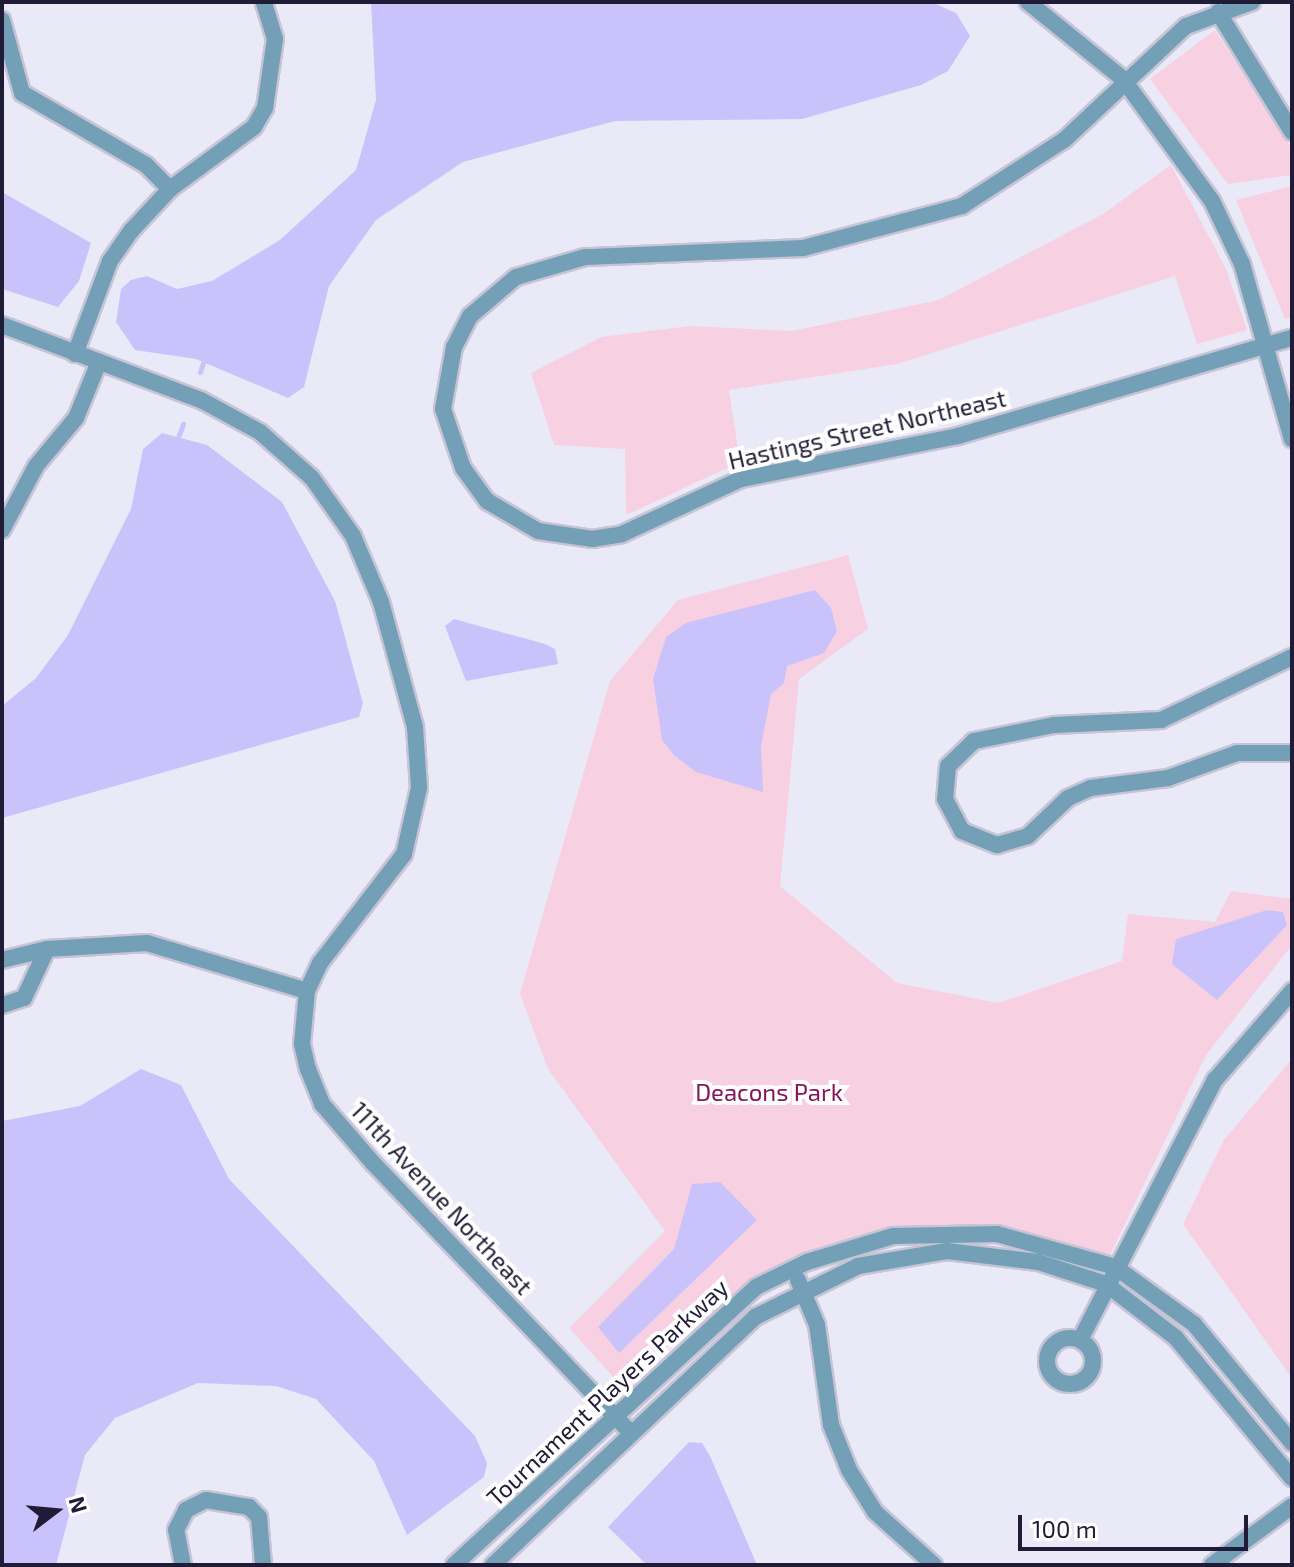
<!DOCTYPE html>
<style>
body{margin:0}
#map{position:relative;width:1294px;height:1567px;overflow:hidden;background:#eae9f8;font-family:"Exo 2",sans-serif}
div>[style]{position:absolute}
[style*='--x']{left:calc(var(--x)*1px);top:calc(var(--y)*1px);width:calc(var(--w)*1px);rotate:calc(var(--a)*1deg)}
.green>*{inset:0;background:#f7d0e1}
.water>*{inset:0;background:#cac3fb}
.stream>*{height:5px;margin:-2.5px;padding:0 2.5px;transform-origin:2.5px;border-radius:2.5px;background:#cac3fb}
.roads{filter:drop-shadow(2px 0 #c6c4d5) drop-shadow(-2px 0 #c6c4d5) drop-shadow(0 2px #c6c4d5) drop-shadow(0 -2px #c6c4d5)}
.street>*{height:16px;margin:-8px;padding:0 8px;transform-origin:8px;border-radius:8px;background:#74a0b7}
.street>.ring{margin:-8px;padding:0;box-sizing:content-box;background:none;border:16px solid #74a0b7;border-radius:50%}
span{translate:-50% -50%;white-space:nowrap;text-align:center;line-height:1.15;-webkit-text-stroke:8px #fff;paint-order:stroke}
.street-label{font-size:24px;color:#201b36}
.park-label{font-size:24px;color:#891559}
.frame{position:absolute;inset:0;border:4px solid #201b36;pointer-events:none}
.north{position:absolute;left:16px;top:1471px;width:80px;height:80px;-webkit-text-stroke:6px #fff;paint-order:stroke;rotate:74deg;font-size:22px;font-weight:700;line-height:32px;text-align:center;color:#201b36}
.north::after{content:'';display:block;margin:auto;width:28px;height:36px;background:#201b36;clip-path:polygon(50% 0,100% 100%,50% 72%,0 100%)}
.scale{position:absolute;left:1018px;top:1515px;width:230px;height:36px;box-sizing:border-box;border:4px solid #201b36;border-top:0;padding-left:10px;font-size:24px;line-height:28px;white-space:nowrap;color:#201b36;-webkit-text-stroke:6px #fff;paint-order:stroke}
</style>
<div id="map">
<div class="green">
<i style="clip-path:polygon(1215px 30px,1292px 149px,1292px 175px,1228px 184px,1150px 79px)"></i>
<i style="clip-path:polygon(1171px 165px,1226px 269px,1247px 330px,1197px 344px,1175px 276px,897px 364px,729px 390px,740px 462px,626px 515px,625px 449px,554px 445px,531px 373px,601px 337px,690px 326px,792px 331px,939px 300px,1103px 214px)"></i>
<i style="clip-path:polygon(1292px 186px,1292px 317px,1285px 319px,1236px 200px)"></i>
<i style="clip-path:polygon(848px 555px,868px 629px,799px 679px,780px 886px,897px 983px,998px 1003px,1122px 961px,1128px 914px,1215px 922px,1231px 891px,1292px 899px,1292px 945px,1206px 1055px,1110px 1255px,996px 1225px,884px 1230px,791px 1263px,617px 1381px,569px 1328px,665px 1231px,548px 1069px,520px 994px,610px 681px,678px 600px)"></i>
<i style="clip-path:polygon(1292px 1059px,1292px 1378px,1183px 1224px,1224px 1140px)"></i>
</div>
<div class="water">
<i style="clip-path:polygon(371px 2px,931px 2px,956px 13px,970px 36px,948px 71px,921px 85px,802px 119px,615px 121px,463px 162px,376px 220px,329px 286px,304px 387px,288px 398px,196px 359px,135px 350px,116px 322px,121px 289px,131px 280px,147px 276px,177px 289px,212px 281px,280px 240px,356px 170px,376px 100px)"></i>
<i style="clip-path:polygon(2px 192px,91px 243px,79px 281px,58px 307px,2px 289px)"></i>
<i style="clip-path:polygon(162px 433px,207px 445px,282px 502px,335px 601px,363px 703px,359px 717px,2px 818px,2px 706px,36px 678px,68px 635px,131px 509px,143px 449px)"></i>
<i style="clip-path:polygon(815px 590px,831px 608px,837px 631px,824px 653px,787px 666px,784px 683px,771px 694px,761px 746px,763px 792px,696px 772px,675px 756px,662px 740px,653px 679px,666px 637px,686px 623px)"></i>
<i style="clip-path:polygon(454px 619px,545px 644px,555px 649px,558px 664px,466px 681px,445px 626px)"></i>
<i style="clip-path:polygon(1267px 910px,1283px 912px,1287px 925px,1217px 1000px,1172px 964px,1176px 939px)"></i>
<i style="clip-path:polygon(141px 1069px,181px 1085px,229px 1179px,475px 1436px,487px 1463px,484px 1477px,407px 1535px,374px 1461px,316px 1399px,276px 1386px,198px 1383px,115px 1418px,85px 1455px,56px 1565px,2px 1565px,2px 1121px,80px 1106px)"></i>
<i style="clip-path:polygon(720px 1182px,757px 1220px,619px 1353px,598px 1327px,674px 1249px,692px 1184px)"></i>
<i style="clip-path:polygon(689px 1442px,702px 1443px,710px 1456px,757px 1565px,647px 1565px,608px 1527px)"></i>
</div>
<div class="stream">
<i style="--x:200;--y:372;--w:9;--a:-72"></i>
<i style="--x:179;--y:435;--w:12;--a:-70"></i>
</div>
<div class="roads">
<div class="street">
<i style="--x:1028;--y:2;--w:122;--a:39"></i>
<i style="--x:1123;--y:79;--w:151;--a:53.9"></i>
<i style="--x:1212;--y:201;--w:70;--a:64.5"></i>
<i style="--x:1242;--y:264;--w:182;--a:74.1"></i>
<i style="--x:1252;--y:2;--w:70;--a:160"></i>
<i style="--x:1186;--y:26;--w:167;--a:136.9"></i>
<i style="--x:1064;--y:140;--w:121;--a:147.1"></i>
<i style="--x:962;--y:206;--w:164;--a:165.2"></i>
<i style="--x:803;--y:248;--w:218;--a:177.6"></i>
<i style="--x:585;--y:257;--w:72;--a:163.8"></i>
<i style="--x:516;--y:277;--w:60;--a:139.7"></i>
<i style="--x:470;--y:316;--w:35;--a:117"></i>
<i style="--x:454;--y:347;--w:63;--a:100.1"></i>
<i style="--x:443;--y:409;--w:62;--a:71.3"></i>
<i style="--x:463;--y:468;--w:41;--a:54"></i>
<i style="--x:487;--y:501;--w:59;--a:30.5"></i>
<i style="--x:538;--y:531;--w:55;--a:8.4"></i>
<i style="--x:592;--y:539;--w:30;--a:-9"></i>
<i style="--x:622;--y:534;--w:131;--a:-24.8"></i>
<i style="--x:741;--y:479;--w:221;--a:-11.2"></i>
<i style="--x:958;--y:436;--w:348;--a:-16.4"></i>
<i style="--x:1218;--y:12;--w:141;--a:58.3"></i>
<i style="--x:2;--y:20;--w:76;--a:74.7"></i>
<i style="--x:22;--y:93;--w:143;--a:30.1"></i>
<i style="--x:146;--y:165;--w:34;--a:45"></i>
<i style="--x:2;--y:325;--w:213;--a:20.7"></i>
<i style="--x:201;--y:400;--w:67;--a:28.5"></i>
<i style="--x:260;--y:432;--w:69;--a:41.5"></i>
<i style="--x:312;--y:478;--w:71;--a:54.7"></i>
<i style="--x:353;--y:536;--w:72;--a:67"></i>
<i style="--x:381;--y:602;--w:130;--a:74.8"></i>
<i style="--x:415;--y:727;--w:61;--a:86.2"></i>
<i style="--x:419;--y:788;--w:68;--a:102.8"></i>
<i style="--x:404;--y:854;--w:138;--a:127.6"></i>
<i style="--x:320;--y:963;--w:31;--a:115"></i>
<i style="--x:307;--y:991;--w:53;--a:95.4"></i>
<i style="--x:302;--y:1044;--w:26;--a:77"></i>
<i style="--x:308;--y:1069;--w:38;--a:68"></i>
<i style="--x:322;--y:1104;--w:78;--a:49.2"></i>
<i style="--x:373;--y:1163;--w:372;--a:46.3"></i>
<i style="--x:75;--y:354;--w:99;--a:-69.4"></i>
<i style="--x:110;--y:261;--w:37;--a:-55"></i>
<i style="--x:131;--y:231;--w:57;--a:-47.1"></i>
<i style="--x:170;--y:189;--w:104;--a:-36.4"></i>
<i style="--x:254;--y:127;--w:22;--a:-60"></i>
<i style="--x:265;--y:108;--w:70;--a:-81.8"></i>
<i style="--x:275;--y:39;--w:39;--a:-107"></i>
<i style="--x:2;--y:530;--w:72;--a:-62"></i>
<i style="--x:36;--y:466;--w:62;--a:-50.2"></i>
<i style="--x:76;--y:418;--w:61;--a:-67.7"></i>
<i style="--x:1292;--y:657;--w:145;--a:154.3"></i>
<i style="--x:1161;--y:720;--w:107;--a:177.3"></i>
<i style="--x:1054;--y:725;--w:82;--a:168.7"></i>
<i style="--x:974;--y:741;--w:36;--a:136"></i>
<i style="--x:948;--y:766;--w:33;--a:95"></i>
<i style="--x:945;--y:799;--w:36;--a:62"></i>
<i style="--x:962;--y:831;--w:38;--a:22"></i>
<i style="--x:997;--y:845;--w:32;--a:-16"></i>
<i style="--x:1028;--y:836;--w:55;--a:-43.5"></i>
<i style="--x:1068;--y:798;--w:24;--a:-24"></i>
<i style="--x:1090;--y:788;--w:79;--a:-7.3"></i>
<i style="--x:1168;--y:778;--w:73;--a:-19.9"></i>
<i style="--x:1237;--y:753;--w:55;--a:0"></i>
<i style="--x:47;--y:949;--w:100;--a:-3.4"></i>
<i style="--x:147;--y:943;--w:167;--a:16.7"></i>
<i style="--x:2;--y:960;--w:46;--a:-13.7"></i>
<i style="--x:47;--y:949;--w:54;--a:115.1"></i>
<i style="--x:24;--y:998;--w:23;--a:162"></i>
<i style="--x:798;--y:1280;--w:49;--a:67.1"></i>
<i style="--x:817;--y:1325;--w:101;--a:82"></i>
<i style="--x:831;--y:1425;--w:48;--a:68.2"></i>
<i style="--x:849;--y:1470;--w:49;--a:58.2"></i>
<i style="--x:875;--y:1512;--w:79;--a:41.9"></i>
<i class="ring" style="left:1047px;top:1338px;width:30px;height:30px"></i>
<i style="--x:1080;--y:1340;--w:293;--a:-62.6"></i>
<i style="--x:1215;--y:1080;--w:118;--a:-49.1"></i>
<i style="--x:183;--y:1565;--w:36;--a:-101"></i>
<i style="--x:176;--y:1530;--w:22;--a:-63"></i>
<i style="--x:186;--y:1510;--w:22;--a:-27"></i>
<i style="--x:206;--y:1500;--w:44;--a:9.2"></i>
<i style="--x:249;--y:1507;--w:14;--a:45"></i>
<i style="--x:259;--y:1517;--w:48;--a:85.2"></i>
<i style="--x:454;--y:1565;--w:410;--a:-42.6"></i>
<i style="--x:756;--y:1287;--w:57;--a:-26.1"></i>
<i style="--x:807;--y:1262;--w:90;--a:-16.8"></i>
<i style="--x:893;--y:1236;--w:104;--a:-1.1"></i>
<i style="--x:997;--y:1234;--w:123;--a:15.6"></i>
<i style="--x:1115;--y:1267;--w:97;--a:35.8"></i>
<i style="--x:1194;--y:1324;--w:154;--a:50.5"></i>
<i style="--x:493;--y:1565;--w:361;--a:-43.4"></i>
<i style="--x:755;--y:1317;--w:115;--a:-26.3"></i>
<i style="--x:858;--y:1266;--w:90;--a:-9.6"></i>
<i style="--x:947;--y:1251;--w:92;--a:6.9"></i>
<i style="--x:1038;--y:1262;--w:71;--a:17.9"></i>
<i style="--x:1106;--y:1284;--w:88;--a:37.6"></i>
<i style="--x:1176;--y:1338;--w:182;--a:50.4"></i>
<i style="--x:1212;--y:1565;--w:99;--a:-36.4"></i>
</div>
</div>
<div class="street-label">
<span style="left:867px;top:429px;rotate:-13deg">Hastings Street Northeast</span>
<span style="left:442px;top:1198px;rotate:47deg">111th Avenue Northeast</span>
<span style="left:607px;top:1392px;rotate:-43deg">Tournament Players Parkway</span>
</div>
<div class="park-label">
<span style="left:769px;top:1092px">Deacons Park</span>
</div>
<div class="frame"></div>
<div class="north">N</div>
<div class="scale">100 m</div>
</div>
